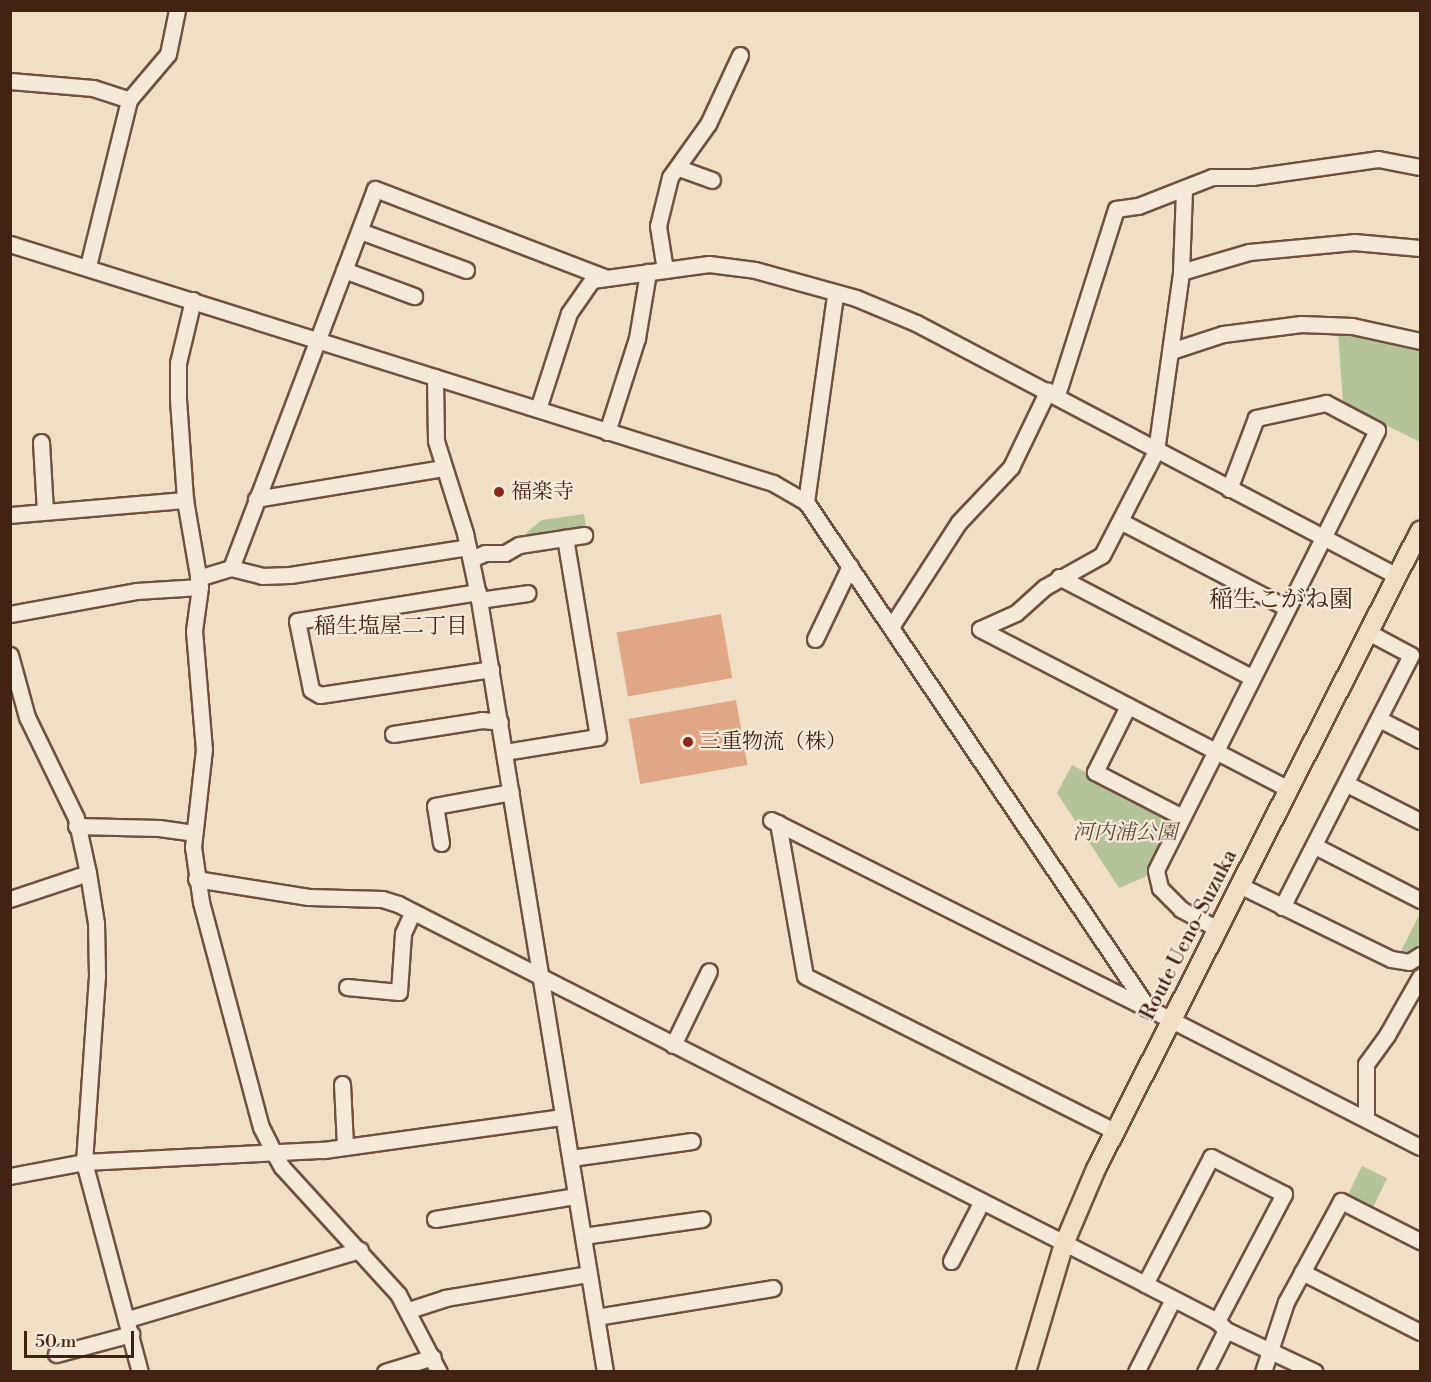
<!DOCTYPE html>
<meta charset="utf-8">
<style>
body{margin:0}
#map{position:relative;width:1431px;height:1382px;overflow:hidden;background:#f0dfc6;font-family:"Libre Bodoni","Noto Serif JP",serif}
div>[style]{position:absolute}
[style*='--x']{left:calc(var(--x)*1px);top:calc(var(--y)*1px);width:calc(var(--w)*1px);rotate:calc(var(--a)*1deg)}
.green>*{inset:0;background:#b5c399;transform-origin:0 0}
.building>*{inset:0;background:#e1a685;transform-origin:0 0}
.roads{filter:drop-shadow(2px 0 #6e513f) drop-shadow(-2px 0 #6e513f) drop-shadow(0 2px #6e513f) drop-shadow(0 -2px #6e513f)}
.minor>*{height:15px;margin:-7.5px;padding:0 7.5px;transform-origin:7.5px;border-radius:7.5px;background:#f5eada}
.major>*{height:18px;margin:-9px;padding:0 9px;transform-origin:9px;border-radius:9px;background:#f0dfc6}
.dots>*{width:16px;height:16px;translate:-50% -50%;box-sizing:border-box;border:3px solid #f5eada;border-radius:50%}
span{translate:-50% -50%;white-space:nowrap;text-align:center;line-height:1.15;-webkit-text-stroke:4.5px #f5eada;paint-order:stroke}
.poi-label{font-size:21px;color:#422212}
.left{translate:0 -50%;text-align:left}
.park-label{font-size:21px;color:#5f4a34;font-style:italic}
.street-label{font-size:21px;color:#422212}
.neighbourhood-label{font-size:22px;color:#422212}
.quarter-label{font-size:24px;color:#422212}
.frame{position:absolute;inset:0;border:12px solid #422212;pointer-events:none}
.scale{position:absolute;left:24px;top:1331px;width:110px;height:27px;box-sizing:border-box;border:3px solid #422212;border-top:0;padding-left:8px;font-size:18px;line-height:21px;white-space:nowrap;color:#422212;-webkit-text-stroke:4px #f5eada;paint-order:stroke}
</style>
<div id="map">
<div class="green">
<i style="clip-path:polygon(1338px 331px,1385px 337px,1420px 349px,1420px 442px,1343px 404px)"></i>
<i style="clip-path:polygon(584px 514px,586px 527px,528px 536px,527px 532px,542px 520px)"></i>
<i style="clip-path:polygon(1072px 765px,1169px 815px,1173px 823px,1145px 877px,1119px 888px,1057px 793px)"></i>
<i style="clip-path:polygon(1420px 913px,1420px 947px,1399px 955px)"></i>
<i style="left:1362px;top:1166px;width:28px;height:35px;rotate:26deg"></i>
</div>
<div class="building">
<i style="left:721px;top:614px;width:65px;height:106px;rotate:80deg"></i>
<i style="left:736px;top:700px;width:66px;height:109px;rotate:80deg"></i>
</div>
<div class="roads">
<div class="minor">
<i style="--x:10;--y:81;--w:83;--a:4.8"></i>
<i style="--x:93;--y:88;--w:38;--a:18"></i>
<i style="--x:679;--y:168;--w:35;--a:20"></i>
<i style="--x:360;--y:231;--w:113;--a:20.2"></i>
<i style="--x:10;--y:244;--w:800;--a:17.39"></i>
<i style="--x:773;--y:483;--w:38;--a:30"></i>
<i style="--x:806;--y:502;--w:611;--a:55.95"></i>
<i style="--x:1148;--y:1008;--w:305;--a:27.1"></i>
<i style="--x:88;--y:266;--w:171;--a:-76.1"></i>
<i style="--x:129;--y:100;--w:60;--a:-49.7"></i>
<i style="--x:168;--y:54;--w:45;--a:-78.4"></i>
<i style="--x:344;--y:270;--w:75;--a:20.4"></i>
<i style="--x:665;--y:270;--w:45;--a:-99"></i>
<i style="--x:658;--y:226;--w:50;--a:-76.2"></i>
<i style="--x:670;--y:177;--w:65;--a:-54.4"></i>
<i style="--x:708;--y:124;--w:76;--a:-65.1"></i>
<i style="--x:1181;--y:272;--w:71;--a:-16.4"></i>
<i style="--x:1249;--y:252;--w:105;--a:-5.4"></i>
<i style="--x:1354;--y:242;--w:66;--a:5.2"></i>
<i style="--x:193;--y:300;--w:65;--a:103.4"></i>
<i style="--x:178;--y:363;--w:36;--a:90"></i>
<i style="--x:178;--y:399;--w:101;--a:86"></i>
<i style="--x:185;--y:500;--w:88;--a:80.2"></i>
<i style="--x:200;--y:587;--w:44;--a:97.8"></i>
<i style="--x:194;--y:631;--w:118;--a:85.2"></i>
<i style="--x:204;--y:749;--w:99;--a:96.4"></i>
<i style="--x:193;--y:847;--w:56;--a:81.7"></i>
<i style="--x:201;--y:902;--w:233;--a:75.1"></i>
<i style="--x:261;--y:1127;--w:27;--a:63"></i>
<i style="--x:273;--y:1151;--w:18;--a:61"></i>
<i style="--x:282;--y:1167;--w:172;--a:47.6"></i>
<i style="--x:398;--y:1294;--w:88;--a:62.3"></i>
<i style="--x:1171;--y:351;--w:55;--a:-18.1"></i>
<i style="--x:1223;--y:334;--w:79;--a:-7.3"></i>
<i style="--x:1301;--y:324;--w:51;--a:2.2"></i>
<i style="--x:1352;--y:326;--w:70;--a:12.4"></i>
<i style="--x:435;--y:377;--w:64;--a:89.1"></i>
<i style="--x:436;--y:441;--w:96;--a:72.5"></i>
<i style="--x:465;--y:533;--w:68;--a:78.2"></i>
<i style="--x:479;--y:600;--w:782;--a:80.73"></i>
<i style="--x:1057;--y:395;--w:195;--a:-72.4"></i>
<i style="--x:1116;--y:209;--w:22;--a:-8"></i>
<i style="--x:1138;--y:206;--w:79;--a:-21.4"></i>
<i style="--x:1212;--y:177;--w:40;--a:0"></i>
<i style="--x:1252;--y:177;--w:127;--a:-8.1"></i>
<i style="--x:1378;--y:159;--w:43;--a:10.8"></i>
<i style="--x:538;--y:409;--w:101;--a:-72.1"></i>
<i style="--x:569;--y:313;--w:40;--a:-55.1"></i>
<i style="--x:592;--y:280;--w:118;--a:-7.8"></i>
<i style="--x:709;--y:264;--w:46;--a:7.4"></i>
<i style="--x:755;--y:270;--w:105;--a:15.5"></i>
<i style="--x:856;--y:298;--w:65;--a:22.6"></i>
<i style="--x:916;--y:323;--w:543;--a:27.74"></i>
<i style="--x:607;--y:432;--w:99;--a:-72.3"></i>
<i style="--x:637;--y:338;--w:67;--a:-80.5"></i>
<i style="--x:41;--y:442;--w:69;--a:86.7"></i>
<i style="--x:256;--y:499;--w:190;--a:-9.4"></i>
<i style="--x:806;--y:502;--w:209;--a:-82"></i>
<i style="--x:10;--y:515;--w:176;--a:-4.9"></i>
<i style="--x:1122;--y:522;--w:186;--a:27.5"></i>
<i style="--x:471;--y:559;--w:15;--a:-23"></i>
<i style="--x:485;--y:553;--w:20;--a:0"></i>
<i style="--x:505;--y:553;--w:16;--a:-30"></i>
<i style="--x:519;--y:545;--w:66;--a:-8.7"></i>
<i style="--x:231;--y:568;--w:405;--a:-69.2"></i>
<i style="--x:375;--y:189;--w:245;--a:21"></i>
<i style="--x:1059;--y:577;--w:216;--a:27.5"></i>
<i style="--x:198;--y:578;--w:34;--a:-17"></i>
<i style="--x:231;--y:568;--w:32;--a:14"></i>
<i style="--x:262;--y:576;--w:28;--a:-2"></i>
<i style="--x:290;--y:575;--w:180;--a:-8.9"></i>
<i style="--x:478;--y:592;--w:183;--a:170.9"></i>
<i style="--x:297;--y:621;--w:70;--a:78.5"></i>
<i style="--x:311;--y:690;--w:10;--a:29"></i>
<i style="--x:320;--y:695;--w:173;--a:-8.6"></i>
<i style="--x:479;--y:600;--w:49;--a:-8.1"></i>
<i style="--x:10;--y:614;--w:128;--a:-10.3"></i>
<i style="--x:136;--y:591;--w:64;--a:-3.6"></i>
<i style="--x:891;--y:627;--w:125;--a:-57.1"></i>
<i style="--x:959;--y:522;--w:76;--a:-46.6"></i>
<i style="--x:1011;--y:467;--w:85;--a:-64.3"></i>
<i style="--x:980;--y:629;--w:39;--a:-24"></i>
<i style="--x:1016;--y:613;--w:39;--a:-42"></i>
<i style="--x:1045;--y:587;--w:65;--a:-29.3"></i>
<i style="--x:1102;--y:555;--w:117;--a:-62.6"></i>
<i style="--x:1156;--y:451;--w:181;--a:-82"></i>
<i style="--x:1181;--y:272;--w:82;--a:-87.9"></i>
<i style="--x:980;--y:629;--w:348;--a:27.4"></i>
<i style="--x:815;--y:639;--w:81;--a:-64.4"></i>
<i style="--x:10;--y:655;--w:64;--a:74.7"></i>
<i style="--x:27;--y:717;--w:112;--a:64.1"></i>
<i style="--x:76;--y:818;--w:56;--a:77.7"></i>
<i style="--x:88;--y:873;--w:51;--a:80.9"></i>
<i style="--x:96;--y:923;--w:53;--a:88.9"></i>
<i style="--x:97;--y:976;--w:186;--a:94"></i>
<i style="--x:84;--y:1162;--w:217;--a:75.1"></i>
<i style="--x:1128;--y:706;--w:74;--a:116.6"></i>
<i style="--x:1095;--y:772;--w:98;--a:27.3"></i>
<i style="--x:1379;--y:719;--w:46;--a:27.1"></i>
<i style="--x:393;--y:734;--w:90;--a:-8.9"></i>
<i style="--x:482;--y:720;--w:18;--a:6"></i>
<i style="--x:505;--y:752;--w:94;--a:-9.2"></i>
<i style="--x:598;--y:737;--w:202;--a:-99.4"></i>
<i style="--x:1347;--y:784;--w:82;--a:26.9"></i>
<i style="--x:771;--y:820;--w:420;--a:26.6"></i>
<i style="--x:778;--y:823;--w:155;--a:80"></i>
<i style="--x:805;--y:976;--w:347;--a:26.6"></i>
<i style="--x:76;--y:826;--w:83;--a:1.4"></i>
<i style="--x:159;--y:828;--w:35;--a:8"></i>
<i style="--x:441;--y:843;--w:37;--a:-99"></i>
<i style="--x:435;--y:806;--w:77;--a:-10.4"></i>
<i style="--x:1315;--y:846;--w:118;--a:27.2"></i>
<i style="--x:196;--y:879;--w:114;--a:9.1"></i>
<i style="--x:309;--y:897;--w:73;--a:1.6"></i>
<i style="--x:382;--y:899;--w:17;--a:17"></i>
<i style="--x:398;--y:904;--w:838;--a:26.96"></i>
<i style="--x:1145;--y:1284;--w:81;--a:27.2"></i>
<i style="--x:1217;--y:1321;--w:13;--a:45"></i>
<i style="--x:1226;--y:1330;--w:98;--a:25.3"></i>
<i style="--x:1239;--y:885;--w:169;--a:26"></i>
<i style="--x:1391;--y:959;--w:18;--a:9"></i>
<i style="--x:1409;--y:962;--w:13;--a:-32"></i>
<i style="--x:10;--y:899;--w:82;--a:-18.4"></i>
<i style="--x:1282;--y:907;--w:283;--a:-62.9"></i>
<i style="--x:1411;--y:655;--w:49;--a:-151.9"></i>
<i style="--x:1216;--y:928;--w:40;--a:-152"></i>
<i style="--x:1181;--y:909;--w:30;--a:-135"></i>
<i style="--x:1160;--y:888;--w:18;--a:-103"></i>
<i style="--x:1156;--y:870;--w:492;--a:-63.3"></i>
<i style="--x:1377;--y:430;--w:58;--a:-152.1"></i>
<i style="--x:1326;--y:403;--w:72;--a:167.9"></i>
<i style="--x:1256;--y:418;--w:76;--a:110.8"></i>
<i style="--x:347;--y:987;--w:52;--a:5.5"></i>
<i style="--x:399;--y:992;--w:59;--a:-86.1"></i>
<i style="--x:403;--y:933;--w:23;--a:-65"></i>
<i style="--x:673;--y:1045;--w:82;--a:-64.1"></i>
<i style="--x:342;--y:1084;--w:62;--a:87.2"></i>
<i style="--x:1366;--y:1118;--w:54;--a:-90"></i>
<i style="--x:1366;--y:1064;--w:36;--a:-54"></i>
<i style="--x:1387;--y:1035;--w:67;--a:-60.4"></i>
<i style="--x:571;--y:1158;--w:122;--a:-8"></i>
<i style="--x:10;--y:1176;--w:75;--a:-10.7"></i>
<i style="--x:84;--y:1162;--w:240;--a:-2.9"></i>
<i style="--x:324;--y:1150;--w:241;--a:-7.9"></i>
<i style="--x:435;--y:1219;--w:143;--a:-9.3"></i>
<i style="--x:583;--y:1236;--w:120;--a:-8.1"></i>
<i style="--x:951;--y:1261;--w:65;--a:-62.7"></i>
<i style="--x:1302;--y:1272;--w:132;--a:27"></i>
<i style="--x:1145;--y:1284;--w:143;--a:-62.5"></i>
<i style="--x:1211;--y:1157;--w:82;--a:26.9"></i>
<i style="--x:1284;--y:1194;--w:144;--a:117.8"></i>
<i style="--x:409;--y:1310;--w:38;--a:-18"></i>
<i style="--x:445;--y:1298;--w:146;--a:-9.5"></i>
<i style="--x:596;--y:1317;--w:179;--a:-9.3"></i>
<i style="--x:128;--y:1319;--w:242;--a:-16.6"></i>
<i style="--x:56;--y:1354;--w:78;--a:-14.9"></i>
<i style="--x:385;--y:1372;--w:50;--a:-17.4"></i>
<i style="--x:1136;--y:1372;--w:82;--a:-63.1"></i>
<i style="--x:1205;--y:1372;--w:47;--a:-63.4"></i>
<i style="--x:1263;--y:1372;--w:74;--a:-71.8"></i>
<i style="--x:1286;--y:1302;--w:115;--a:-61.4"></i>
<i style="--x:1341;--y:1201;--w:89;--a:26.9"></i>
</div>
<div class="major">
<i style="--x:1026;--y:1372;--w:134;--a:-73.5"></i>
<i style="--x:1064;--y:1244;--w:82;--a:-66.9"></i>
<i style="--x:1096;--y:1169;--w:716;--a:-63.08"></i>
</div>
</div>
<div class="dots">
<i style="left:499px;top:492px;background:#8f2418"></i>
<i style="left:688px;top:742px;background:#8f2418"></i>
</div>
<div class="poi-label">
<span class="left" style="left:511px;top:492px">福楽寺</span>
<span class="left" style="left:700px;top:742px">三重物流（株）</span>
</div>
<div class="park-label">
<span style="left:1125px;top:833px">河内浦公園</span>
</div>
<div class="street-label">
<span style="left:1189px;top:935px;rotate:-63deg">Route Ueno-Suzuka</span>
</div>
<div class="neighbourhood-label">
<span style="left:391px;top:627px">稲生塩屋二丁目</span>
</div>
<div class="quarter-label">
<span style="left:1281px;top:601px">稲生こがね園</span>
</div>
<div class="frame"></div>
<div class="scale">50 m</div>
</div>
